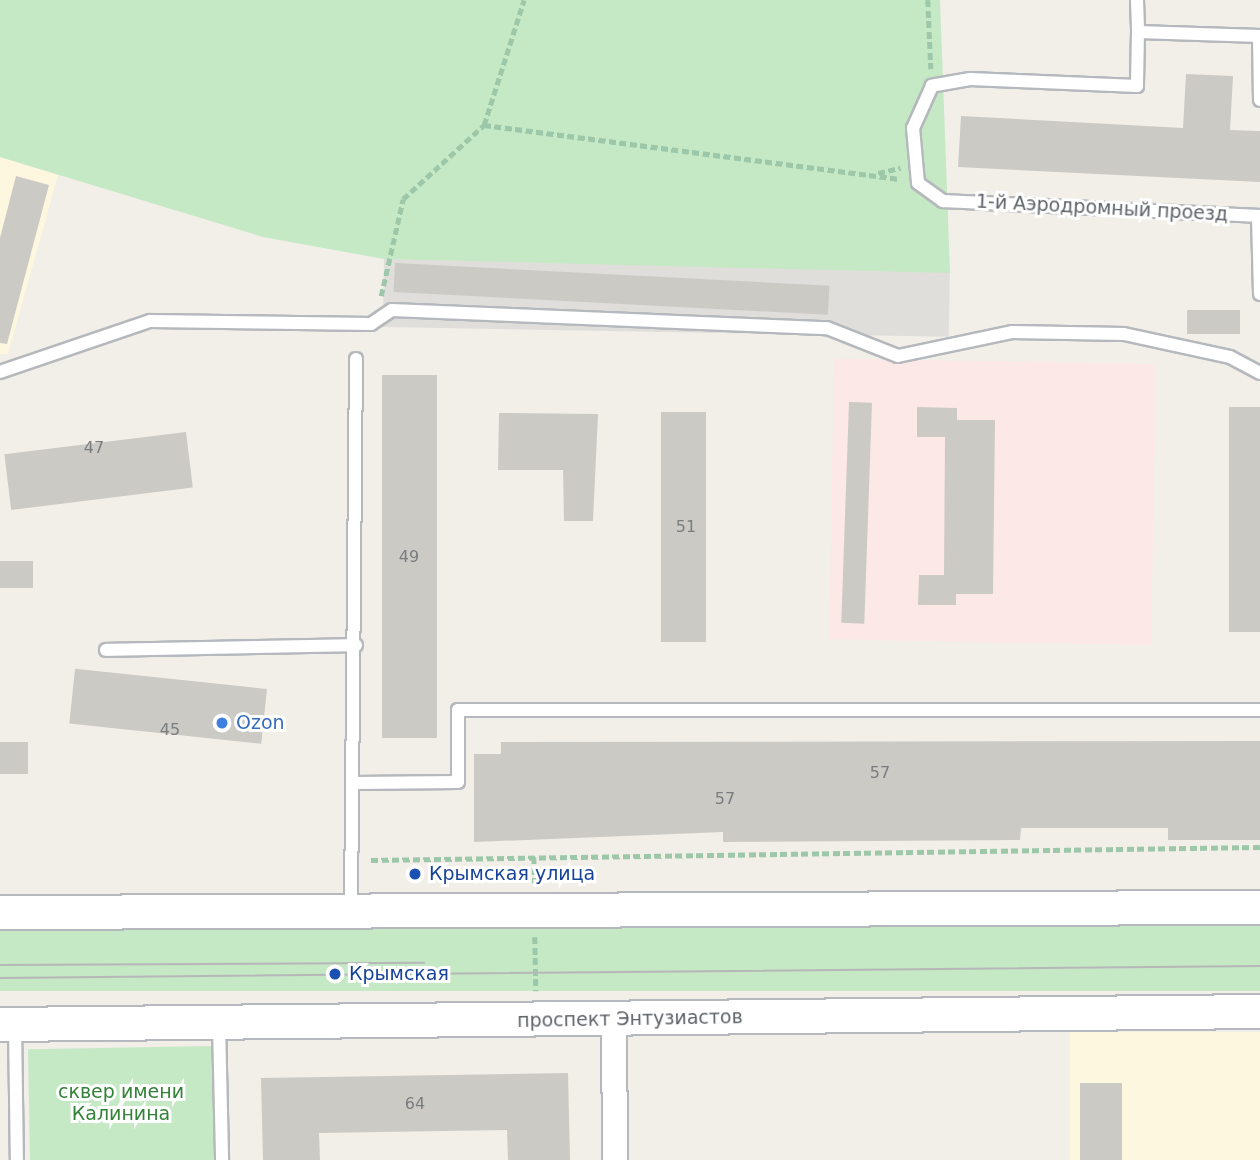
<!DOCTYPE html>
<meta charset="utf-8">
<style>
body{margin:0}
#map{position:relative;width:1260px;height:1160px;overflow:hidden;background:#f1efe8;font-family:"DejaVu Sans",sans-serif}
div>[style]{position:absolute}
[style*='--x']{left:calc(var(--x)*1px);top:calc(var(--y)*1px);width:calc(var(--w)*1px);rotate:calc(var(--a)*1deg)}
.commercial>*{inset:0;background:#fef7e0;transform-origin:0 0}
.industrial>*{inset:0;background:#e0deda;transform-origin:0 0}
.medical>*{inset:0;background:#fce8e6;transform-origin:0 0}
.green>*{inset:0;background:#c5e8c5;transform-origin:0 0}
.building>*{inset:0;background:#cccac5;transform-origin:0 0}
.path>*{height:4.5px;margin-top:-2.25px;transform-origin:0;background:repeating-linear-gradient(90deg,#9cc7a9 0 7px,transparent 0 10.5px)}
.roads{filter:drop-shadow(2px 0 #b5b8bc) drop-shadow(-2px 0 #b5b8bc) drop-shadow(0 2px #b5b8bc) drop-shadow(0 -2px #b5b8bc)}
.lane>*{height:12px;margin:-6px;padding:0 6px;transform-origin:6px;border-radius:6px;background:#fff}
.street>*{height:24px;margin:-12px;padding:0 12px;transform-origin:12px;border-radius:12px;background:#fff}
.secondary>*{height:33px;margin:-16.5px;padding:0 16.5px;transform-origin:16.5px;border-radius:16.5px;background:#fff}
.tram>*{height:2px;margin:-1px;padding:0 1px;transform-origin:1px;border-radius:1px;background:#b6b7b8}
.dots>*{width:19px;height:19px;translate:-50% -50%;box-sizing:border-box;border:4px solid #fff;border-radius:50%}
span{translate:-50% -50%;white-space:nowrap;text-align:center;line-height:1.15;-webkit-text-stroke:6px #fff;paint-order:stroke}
.number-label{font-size:16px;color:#7a7d7f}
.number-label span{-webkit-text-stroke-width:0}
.street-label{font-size:19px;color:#5f6368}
.shop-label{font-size:19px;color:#366cbe}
.left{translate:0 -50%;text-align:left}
.transit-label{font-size:19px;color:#164399}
.park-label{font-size:19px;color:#348238}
</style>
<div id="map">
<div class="commercial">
<i style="clip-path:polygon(0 157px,58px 175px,8px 354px,0 354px)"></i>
<i style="left:1260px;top:1032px;width:128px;height:190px;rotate:90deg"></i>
</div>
<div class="industrial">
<i style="left:384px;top:259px;width:566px;height:68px;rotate:1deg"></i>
</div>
<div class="medical">
<i style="left:1156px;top:364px;width:281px;height:322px;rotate:91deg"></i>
</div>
<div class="green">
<i style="clip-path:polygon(0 0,940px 0,950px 273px,384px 259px,263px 237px,0 157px)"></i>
<i style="left:1260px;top:926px;width:65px;height:1260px;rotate:90deg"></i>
<i style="left:214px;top:1046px;width:114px;height:186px;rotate:89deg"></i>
</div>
<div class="building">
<i style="clip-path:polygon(1186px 74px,1233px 76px,1230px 130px,1260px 131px,1260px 182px,958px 167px,961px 116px,1183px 128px)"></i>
<i style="clip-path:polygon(16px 176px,49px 185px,7px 344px,0 343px,0 238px)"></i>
<i style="left:395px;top:263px;width:435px;height:29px;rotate:3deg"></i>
<i style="left:1187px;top:310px;width:53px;height:24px"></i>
<i style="left:382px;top:375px;width:55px;height:363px"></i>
<i style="left:849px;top:402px;width:23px;height:221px;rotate:2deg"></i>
<i style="clip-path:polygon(917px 407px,957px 408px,957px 420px,995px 420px,993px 594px,956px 594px,956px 605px,918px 605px,919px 575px,944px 575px,945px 437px,917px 437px)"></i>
<i style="left:1229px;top:407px;width:31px;height:225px"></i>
<i style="left:661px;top:412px;width:45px;height:230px"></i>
<i style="clip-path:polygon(499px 413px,598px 414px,593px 521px,564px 521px,563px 470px,498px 470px)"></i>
<i style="left:186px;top:432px;width:56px;height:183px;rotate:83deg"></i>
<i style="left:33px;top:561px;width:27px;height:33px;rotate:90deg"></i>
<i style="left:267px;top:689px;width:55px;height:193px;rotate:96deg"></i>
<i style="clip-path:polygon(1260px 741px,1260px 840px,1168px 840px,1168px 828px,1021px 828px,1020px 840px,723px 842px,723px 832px,474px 842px,474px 754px,501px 754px,501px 742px)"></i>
<i style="left:0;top:742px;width:28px;height:32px"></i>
<i style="clip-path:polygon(568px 1073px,570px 1160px,508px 1160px,507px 1130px,319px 1133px,320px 1160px,263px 1160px,261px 1078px)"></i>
<i style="left:1080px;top:1083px;width:42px;height:77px"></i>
</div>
<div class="path">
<i style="--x:928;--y:0;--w:69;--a:87.5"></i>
<i style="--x:484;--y:125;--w:131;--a:-72.3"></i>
<i style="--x:878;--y:173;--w:23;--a:-13"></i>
<i style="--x:381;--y:296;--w:99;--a:-77.2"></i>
<i style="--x:403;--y:199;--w:110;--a:-42.4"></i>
<i style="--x:484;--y:125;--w:419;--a:7.4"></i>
<i style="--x:534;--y:857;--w:26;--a:88"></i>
<i style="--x:371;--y:860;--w:889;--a:-0.84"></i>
<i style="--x:535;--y:937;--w:54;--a:88.9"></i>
</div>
<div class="roads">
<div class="lane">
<i style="--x:1137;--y:0;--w:32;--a:88"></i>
<i style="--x:1138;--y:32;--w:122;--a:1.9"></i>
<i style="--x:1138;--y:32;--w:54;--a:91.1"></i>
<i style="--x:1137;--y:86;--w:167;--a:-177.6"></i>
<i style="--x:970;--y:79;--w:39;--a:170"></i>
<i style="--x:932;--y:86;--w:46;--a:114.3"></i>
<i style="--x:913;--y:128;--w:55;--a:84.8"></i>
<i style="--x:918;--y:183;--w:31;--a:36"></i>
<i style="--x:943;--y:201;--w:317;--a:2.7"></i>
<i style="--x:1259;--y:36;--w:64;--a:89.1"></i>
<i style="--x:1258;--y:216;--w:78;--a:88.5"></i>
<i style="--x:0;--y:372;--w:158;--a:-18.8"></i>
<i style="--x:150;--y:321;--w:221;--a:0.8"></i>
<i style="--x:371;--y:324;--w:25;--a:-34"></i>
<i style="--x:392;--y:310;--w:435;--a:2.4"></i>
<i style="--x:827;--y:328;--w:76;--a:21.5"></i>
<i style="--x:898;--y:356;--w:116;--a:-11.9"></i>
<i style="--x:1012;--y:332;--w:112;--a:1"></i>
<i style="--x:1124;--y:334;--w:108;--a:12.2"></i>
<i style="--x:1230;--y:357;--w:34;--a:28"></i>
<i style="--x:106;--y:650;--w:250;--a:-1.1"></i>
<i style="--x:355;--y:783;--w:103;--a:-0.6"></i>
<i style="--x:458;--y:782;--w:72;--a:-90"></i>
<i style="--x:458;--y:710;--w:802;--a:0"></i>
<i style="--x:351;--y:908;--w:549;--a:-89.48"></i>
<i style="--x:219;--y:1024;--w:136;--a:88.7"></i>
<i style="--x:15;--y:1025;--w:135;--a:89.2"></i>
</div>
<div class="street">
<i style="--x:614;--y:1019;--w:141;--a:89.6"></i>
</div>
<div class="secondary">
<i style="--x:0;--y:912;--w:1260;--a:-0.23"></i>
<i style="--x:0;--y:1024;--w:1260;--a:-0.59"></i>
</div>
</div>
<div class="tram">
<i style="--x:0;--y:965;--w:424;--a:-0.3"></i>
<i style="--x:0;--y:978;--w:1260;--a:-0.55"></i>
</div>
<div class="dots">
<i style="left:222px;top:723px;background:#3f7fe0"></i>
<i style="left:415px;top:874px;background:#1a4fb4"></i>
<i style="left:335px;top:974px;background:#1a4fb4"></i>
</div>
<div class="number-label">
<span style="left:94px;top:448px">47</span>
<span style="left:686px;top:527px">51</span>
<span style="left:409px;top:557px">49</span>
<span style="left:170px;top:730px">45</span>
<span style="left:880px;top:773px">57</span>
<span style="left:725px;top:799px">57</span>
<span style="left:415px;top:1104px">64</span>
</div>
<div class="street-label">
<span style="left:1102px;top:208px;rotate:3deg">1-й Аэродромный проезд</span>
<span style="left:630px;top:1019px;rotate:-1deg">проспект Энтузиастов</span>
</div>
<div class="shop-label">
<span class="left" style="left:236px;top:723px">Ozon</span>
</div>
<div class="transit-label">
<span class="left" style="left:429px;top:874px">Крымская улица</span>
<span class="left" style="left:349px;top:974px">Крымская</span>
</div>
<div class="park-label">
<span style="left:121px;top:1103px">сквер имени<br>Калинина</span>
</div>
</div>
